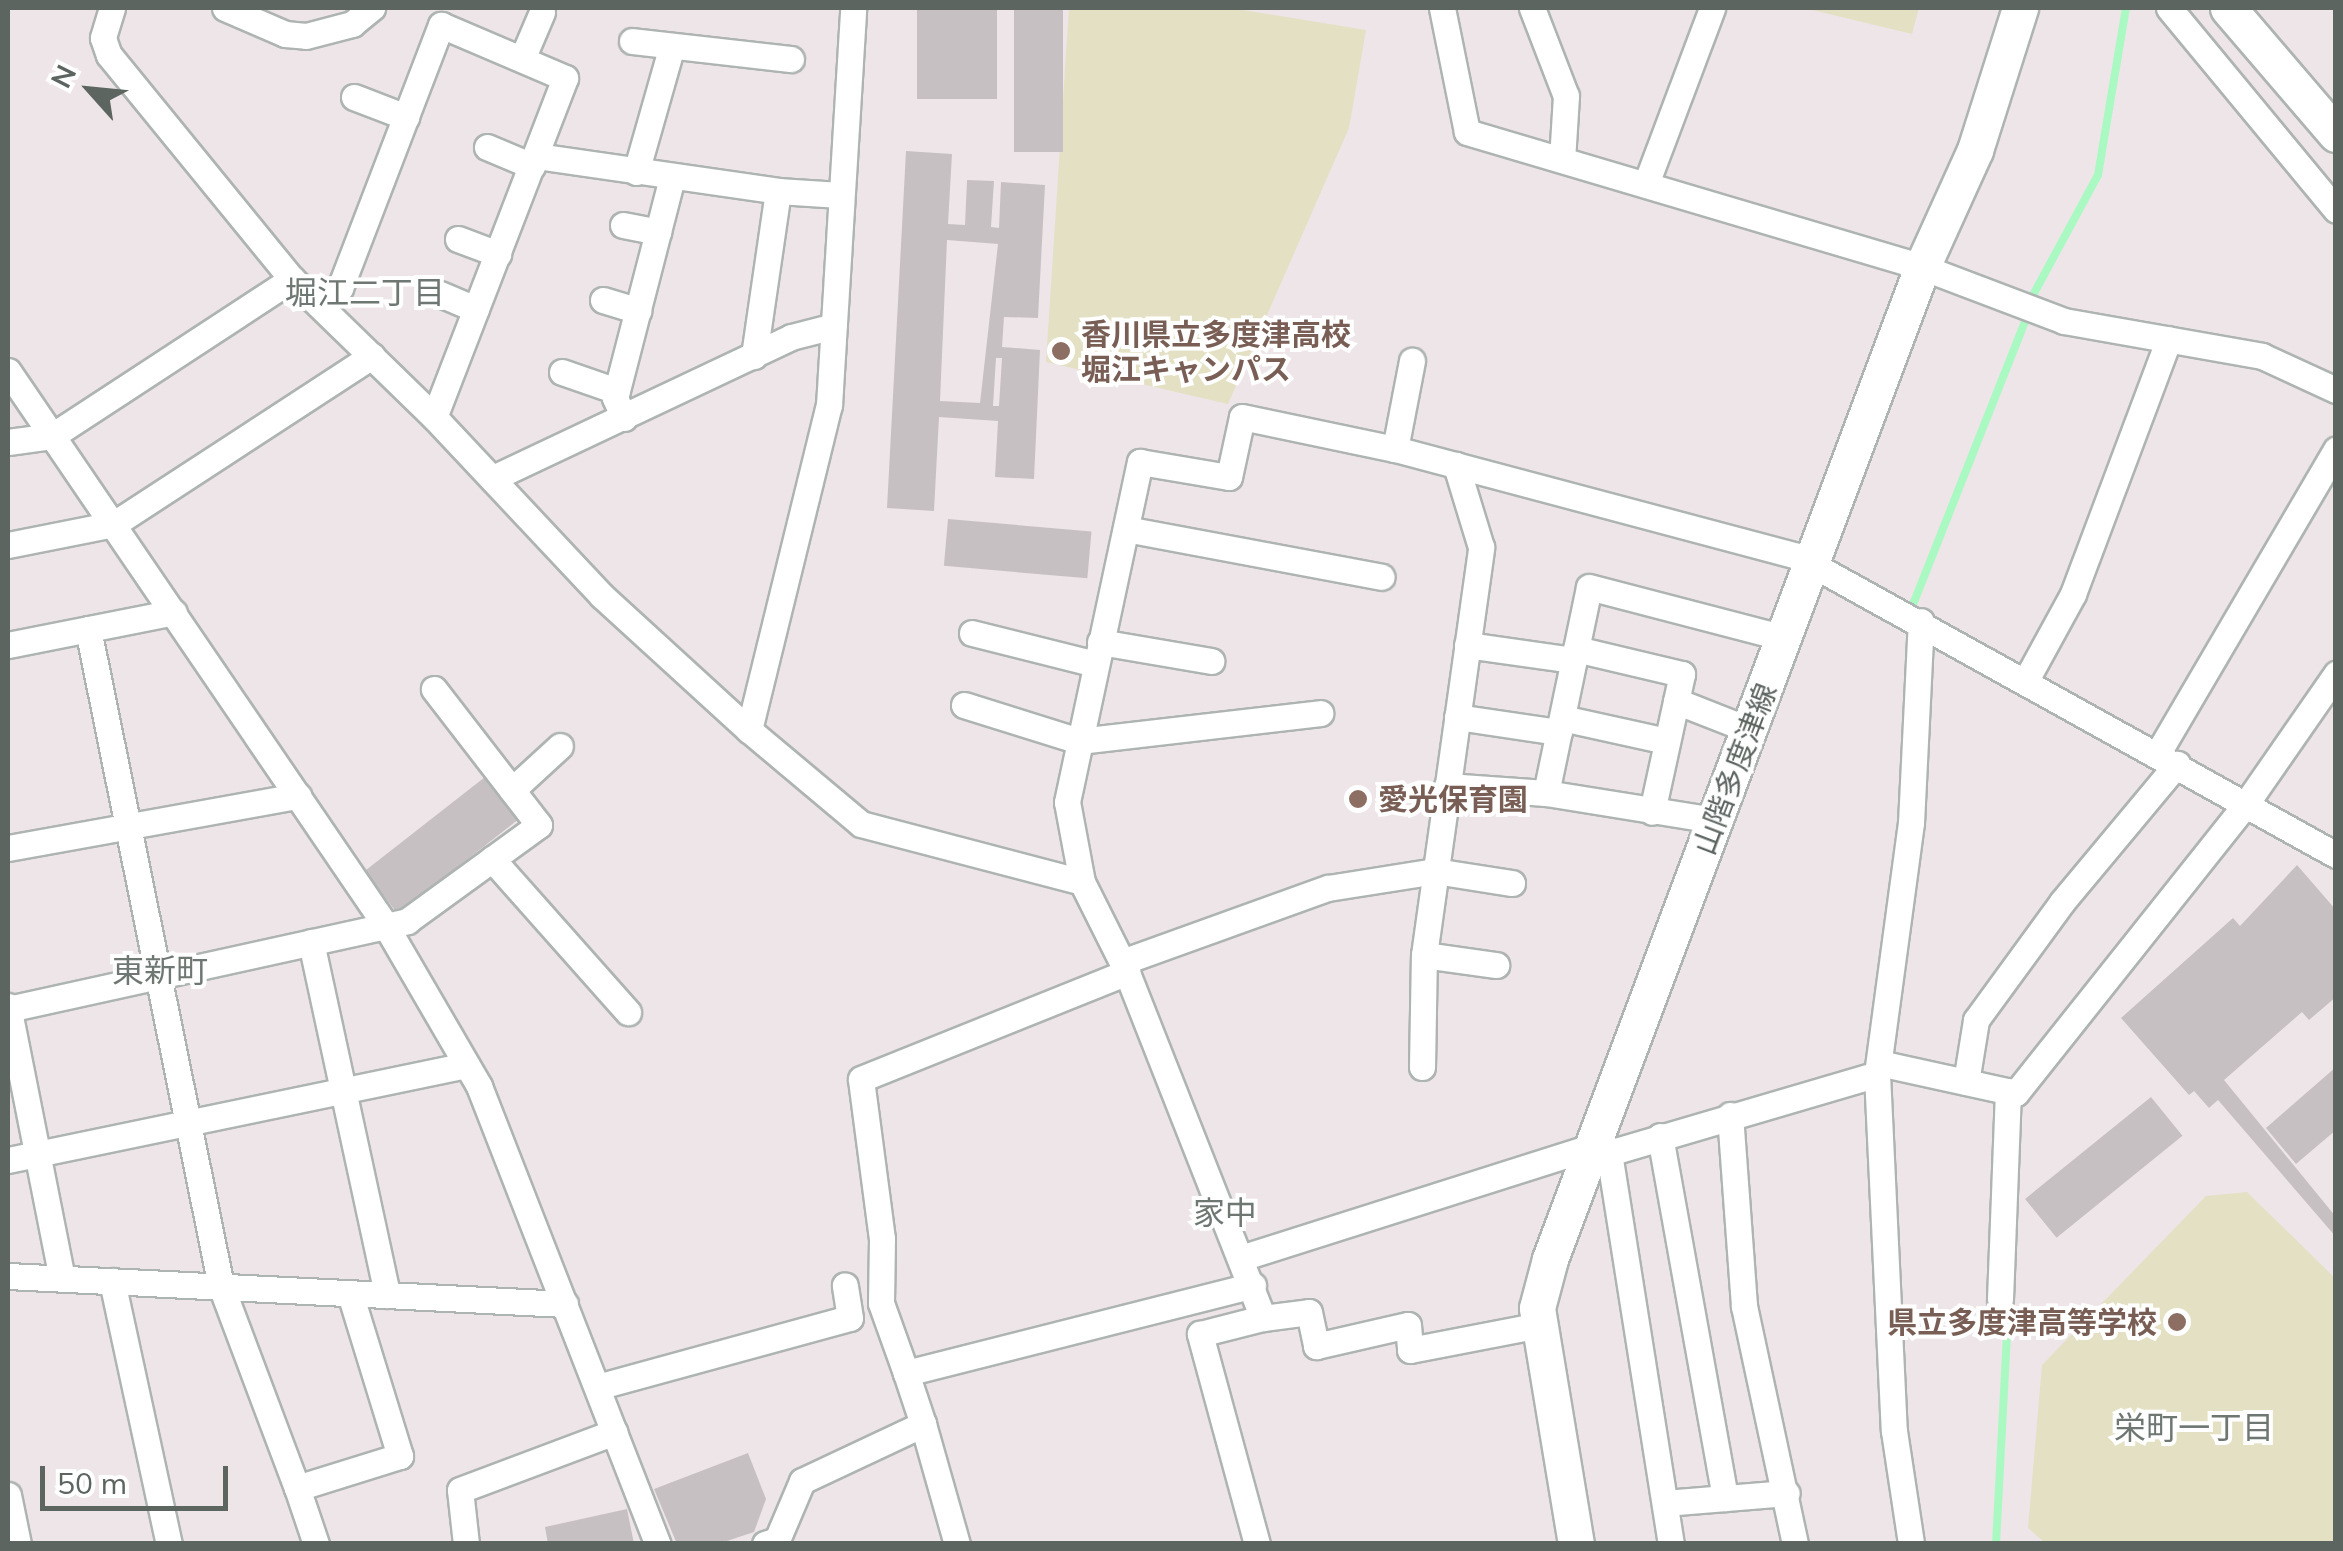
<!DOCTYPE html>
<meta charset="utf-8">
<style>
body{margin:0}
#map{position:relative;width:2343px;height:1551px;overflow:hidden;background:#eee5e9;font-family:Mulish,"Noto Sans JP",sans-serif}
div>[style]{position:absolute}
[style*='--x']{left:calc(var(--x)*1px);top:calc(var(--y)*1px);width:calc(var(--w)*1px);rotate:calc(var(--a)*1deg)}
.green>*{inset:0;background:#e4e0c4}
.stream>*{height:8px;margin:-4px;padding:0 4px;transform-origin:4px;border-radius:4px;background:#abf9c2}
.building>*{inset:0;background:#c7c0c3;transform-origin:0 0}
.roads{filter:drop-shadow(2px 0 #aeb4b1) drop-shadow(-2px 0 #aeb4b1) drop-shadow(0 2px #aeb4b1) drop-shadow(0 -2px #aeb4b1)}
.street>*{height:25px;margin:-12.5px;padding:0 12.5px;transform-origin:12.5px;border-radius:12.5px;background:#fff}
.secondary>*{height:35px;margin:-17.5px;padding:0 17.5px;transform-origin:17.5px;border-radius:17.5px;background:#fff}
.dots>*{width:28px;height:28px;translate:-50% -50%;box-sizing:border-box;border:5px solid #fff;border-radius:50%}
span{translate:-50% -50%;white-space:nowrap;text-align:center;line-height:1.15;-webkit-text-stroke:8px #fff;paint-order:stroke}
.education-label{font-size:30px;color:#785e54;font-weight:700}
.left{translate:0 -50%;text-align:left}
.right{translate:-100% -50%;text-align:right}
.street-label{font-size:30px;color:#5d6560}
.neighbourhood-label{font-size:32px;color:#6e7771}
.frame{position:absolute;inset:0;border:10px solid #5d6560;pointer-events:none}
.north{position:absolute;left:40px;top:40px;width:100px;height:100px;-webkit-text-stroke:8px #fff;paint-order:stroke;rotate:297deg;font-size:28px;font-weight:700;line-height:40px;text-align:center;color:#5d6560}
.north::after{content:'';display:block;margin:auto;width:35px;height:45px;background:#5d6560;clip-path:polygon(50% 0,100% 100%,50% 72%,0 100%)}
.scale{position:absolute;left:40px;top:1466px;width:188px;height:45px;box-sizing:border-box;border:5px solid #5d6560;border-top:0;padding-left:12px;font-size:30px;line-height:35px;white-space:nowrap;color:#5d6560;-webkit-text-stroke:8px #fff;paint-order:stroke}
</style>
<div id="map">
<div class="green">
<i style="clip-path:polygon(1069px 8px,1231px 8px,1366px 30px,1349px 128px,1228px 404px,1046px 362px)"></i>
<i style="clip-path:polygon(1804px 8px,1919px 8px,1912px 34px)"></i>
<i style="clip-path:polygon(2247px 1192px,2335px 1278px,2335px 1543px,2045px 1543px,2028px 1528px,2042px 1365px,2206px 1196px)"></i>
</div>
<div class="stream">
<i style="--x:2032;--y:297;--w:139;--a:-61.6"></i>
<i style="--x:2098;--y:175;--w:169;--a:-80.5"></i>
<i style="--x:1912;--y:607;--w:313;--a:-68.4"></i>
<i style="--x:1996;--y:1544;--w:244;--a:-87"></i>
</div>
<div class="building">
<i style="left:917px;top:8px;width:80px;height:91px"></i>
<i style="left:1014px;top:8px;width:49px;height:144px"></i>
<i style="clip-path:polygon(evenodd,906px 151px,952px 154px,948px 224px,965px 225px,967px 180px,994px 181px,991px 227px,999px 228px,1001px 182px,1045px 185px,1038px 318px,1004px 317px,1002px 347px,1040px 350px,1034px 479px,995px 477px,998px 421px,939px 417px,934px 511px,887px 508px,906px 151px,947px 240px,998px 244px,980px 403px,940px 401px,947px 240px,906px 151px,996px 358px,1002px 358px,999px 406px,993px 406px,996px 358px)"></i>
<i style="left:948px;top:519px;width:144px;height:47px;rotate:5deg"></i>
<i style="left:485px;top:777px;width:54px;height:153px;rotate:52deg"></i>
<i style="clip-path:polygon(2297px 865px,2336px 910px,2336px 997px,2309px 1020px,2302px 1012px,2224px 1080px,2336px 1217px,2336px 1237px,2218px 1100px,2209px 1108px,2194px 1091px,2189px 1095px,2121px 1018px,2233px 918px,2240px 926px)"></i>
<i style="clip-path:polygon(2336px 1067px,2336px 1130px,2296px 1164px,2266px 1128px)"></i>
<i style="left:2151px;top:1097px;width:50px;height:162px;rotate:51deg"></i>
<i style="clip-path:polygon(748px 1453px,766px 1499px,754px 1532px,718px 1544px,677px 1544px,654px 1489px)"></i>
<i style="clip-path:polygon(627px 1509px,634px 1544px,548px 1544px,545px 1527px)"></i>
</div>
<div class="roads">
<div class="street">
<i style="--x:112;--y:8;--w:31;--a:107"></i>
<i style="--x:103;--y:38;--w:18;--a:71"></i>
<i style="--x:109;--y:55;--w:289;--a:50.8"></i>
<i style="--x:292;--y:279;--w:198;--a:44.2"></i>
<i style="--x:434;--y:417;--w:245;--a:46.8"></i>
<i style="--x:602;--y:596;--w:199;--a:42.4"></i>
<i style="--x:749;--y:730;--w:146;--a:40"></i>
<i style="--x:861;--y:824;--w:228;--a:14.7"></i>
<i style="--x:225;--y:8;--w:65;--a:23.4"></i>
<i style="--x:285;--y:34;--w:21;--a:5"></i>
<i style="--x:306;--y:36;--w:48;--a:-14.6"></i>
<i style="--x:352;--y:24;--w:26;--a:-39"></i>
<i style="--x:1442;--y:8;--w:126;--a:78.6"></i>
<i style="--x:1467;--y:132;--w:475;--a:16.5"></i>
<i style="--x:1922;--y:267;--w:152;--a:20.8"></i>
<i style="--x:2064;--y:321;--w:201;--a:10"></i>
<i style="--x:2262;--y:356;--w:81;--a:24.7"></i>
<i style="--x:1532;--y:8;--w:94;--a:68.9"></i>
<i style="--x:1566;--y:96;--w:63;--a:93.6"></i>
<i style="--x:2169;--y:8;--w:262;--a:50.4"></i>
<i style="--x:632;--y:41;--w:160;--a:6.5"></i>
<i style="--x:522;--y:59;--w:51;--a:-66.9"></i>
<i style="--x:354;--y:97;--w:56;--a:21"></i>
<i style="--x:487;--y:147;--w:49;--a:22.9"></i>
<i style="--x:536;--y:156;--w:245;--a:8.2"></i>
<i style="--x:778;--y:191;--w:167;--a:98.3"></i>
<i style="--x:636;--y:172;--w:131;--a:-74.1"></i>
<i style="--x:1646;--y:184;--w:188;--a:-69.4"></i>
<i style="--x:778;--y:191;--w:62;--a:3.7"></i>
<i style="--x:623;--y:225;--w:36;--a:11"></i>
<i style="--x:458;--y:239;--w:43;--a:20.6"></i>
<i style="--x:440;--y:294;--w:39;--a:23"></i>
<i style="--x:603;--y:300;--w:37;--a:17"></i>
<i style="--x:324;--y:306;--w:24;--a:-48"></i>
<i style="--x:340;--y:288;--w:282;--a:-69"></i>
<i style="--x:441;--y:25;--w:135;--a:23.1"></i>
<i style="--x:565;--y:78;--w:363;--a:111.1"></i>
<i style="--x:8;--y:371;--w:671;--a:55.74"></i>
<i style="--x:386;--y:926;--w:185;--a:59.8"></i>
<i style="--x:479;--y:1086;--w:492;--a:68.7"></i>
<i style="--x:562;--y:372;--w:58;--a:19.1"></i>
<i style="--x:624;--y:418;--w:22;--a:-114"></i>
<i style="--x:615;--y:398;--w:227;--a:-75.5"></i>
<i style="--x:8;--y:442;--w:44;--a:-7.8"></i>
<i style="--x:52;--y:436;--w:287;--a:-33.2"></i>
<i style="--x:1395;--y:449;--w:90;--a:-79.1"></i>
<i style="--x:493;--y:478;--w:330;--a:-25.3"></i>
<i style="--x:791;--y:337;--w:44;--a:-14.3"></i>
<i style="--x:1126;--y:529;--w:260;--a:10.6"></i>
<i style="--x:8;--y:545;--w:108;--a:-11.2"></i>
<i style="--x:114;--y:524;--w:308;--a:-33.1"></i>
<i style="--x:88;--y:629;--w:670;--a:78.56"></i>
<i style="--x:221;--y:1286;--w:216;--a:69.4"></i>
<i style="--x:972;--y:633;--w:127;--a:14.1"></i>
<i style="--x:1100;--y:642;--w:113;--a:9.7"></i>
<i style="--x:8;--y:645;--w:169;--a:-11.2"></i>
<i style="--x:1467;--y:645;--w:108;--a:8"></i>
<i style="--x:1576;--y:649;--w:109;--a:13.3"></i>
<i style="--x:1682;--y:674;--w:141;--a:102.3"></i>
<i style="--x:2026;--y:680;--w:98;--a:-61.3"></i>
<i style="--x:2073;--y:594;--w:272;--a:-69.4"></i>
<i style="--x:1676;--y:701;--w:79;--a:21.4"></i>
<i style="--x:964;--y:705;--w:121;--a:17.4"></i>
<i style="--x:1079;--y:741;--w:243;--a:-6.6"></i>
<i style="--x:1457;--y:717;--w:103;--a:8.4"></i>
<i style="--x:1562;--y:718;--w:107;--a:12.4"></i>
<i style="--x:749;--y:730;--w:335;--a:-76.2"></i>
<i style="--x:829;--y:405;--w:398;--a:-86.5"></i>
<i style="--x:2158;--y:753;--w:352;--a:-59.6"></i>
<i style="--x:1447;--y:786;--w:99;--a:4"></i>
<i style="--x:1546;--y:793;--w:171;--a:9.1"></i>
<i style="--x:512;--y:790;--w:65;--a:-42.5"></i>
<i style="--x:1546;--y:793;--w:210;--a:-78.2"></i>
<i style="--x:1589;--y:587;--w:203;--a:14.6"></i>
<i style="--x:8;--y:848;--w:295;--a:-10.2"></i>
<i style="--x:492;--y:859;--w:205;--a:48.4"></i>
<i style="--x:311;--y:942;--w:361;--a:77.8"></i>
<i style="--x:1424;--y:955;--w:73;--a:7.9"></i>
<i style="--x:1122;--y:962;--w:219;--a:-19.8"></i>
<i style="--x:1328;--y:888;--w:108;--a:-9"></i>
<i style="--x:1435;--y:871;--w:78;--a:8.9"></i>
<i style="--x:8;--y:1006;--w:277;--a:78.8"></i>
<i style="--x:8;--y:1009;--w:409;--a:-12.4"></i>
<i style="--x:407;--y:921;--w:163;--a:-36"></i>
<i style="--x:539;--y:825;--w:172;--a:-127.7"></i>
<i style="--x:1879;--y:1063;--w:140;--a:12.4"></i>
<i style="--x:2016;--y:1093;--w:368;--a:-51.5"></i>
<i style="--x:2245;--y:805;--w:160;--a:-55.2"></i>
<i style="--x:1422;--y:1067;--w:112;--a:-89"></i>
<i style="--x:1424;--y:955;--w:412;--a:-82"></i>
<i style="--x:1481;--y:547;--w:86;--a:-107"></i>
<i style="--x:1877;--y:1074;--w:357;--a:87.3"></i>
<i style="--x:1894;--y:1431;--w:114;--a:81.4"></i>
<i style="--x:1966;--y:1082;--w:63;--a:-80.8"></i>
<i style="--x:1976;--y:1020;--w:146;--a:-53.9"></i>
<i style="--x:2062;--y:902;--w:180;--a:-50.2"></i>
<i style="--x:1730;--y:1115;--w:192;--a:85.8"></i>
<i style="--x:1744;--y:1306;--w:243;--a:77.9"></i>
<i style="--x:1660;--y:1136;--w:368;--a:79.8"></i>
<i style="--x:1609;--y:1153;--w:396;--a:81"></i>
<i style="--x:8;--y:1160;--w:468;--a:-11.7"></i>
<i style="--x:1244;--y:1257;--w:363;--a:-17.6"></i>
<i style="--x:1590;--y:1147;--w:20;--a:18"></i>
<i style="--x:1609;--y:1153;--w:279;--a:-16.4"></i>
<i style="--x:1877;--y:1074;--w:253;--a:-82.3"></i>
<i style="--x:1911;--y:823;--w:202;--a:-87.2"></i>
<i style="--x:8;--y:1276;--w:558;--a:2.88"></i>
<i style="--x:112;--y:1281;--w:269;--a:77.8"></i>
<i style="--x:2000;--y:1299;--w:208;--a:-87.8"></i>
<i style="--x:1263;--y:1318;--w:46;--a:-7.4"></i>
<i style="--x:1309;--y:1312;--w:35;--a:78"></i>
<i style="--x:1316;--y:1346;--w:94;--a:-12.9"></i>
<i style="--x:1408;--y:1325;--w:25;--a:85"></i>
<i style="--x:1410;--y:1350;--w:132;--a:-10.9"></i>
<i style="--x:906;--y:1373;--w:74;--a:-109.7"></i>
<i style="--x:881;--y:1303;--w:64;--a:-89.1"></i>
<i style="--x:882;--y:1239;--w:161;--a:-97.5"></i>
<i style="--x:861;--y:1079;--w:287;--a:-21.9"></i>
<i style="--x:597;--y:1387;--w:262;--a:-15.3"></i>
<i style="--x:850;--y:1318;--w:33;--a:-99"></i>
<i style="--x:923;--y:1424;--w:125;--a:74.2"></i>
<i style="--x:8;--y:1495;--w:50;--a:78.5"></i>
<i style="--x:1665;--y:1503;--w:122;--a:-4.7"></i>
<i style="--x:316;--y:1544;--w:59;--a:-108.7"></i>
<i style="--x:297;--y:1488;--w:108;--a:-17.3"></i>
<i style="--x:400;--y:1456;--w:170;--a:-107.1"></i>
<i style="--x:466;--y:1544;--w:54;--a:-96.3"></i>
<i style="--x:460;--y:1490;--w:165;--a:-20.6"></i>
<i style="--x:765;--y:1544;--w:13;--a:-18"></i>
<i style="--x:777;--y:1540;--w:64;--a:-67"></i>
<i style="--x:802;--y:1481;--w:134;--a:-25.2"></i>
<i style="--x:923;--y:1424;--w:54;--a:-108.4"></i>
<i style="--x:906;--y:1373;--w:358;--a:-14.2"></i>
<i style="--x:1257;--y:1544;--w:218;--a:-105.2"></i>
<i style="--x:1200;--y:1334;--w:65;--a:-14.3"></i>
<i style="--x:1263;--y:1318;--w:372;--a:-111.5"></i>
<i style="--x:1127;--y:972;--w:101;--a:-116.6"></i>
<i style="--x:1082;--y:882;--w:81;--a:-100.6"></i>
<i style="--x:1067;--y:802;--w:348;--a:-77.9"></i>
<i style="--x:1140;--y:462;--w:90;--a:9.6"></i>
<i style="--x:1229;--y:477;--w:61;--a:-77.8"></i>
<i style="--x:1242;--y:417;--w:156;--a:11.8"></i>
<i style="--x:1395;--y:449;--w:416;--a:14.9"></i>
<i style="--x:1797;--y:556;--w:616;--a:29.02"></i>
</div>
<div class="secondary">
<i style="--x:2228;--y:8;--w:166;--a:49.4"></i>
<i style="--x:1576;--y:1544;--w:239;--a:-99.4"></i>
<i style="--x:1537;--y:1308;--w:51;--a:-75.1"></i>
<i style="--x:1550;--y:1259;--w:1059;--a:-69.44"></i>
<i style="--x:1922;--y:267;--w:128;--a:-65.6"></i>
<i style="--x:1975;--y:150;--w:149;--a:-72.4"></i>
</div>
</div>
<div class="dots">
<i style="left:1061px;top:351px;background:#8d6e63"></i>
<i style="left:1358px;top:799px;background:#8d6e63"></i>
<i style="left:2177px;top:1322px;background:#8d6e63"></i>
</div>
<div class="education-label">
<span class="left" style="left:1081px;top:351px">香川県立多度津高校<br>堀江キャンパス</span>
<span class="left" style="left:1378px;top:799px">愛光保育園</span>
<span class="right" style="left:2157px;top:1322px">県立多度津高等学校</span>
</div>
<div class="street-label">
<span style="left:1735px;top:769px;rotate:-69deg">山階多度津線</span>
</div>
<div class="neighbourhood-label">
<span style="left:365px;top:292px">堀江二丁目</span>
<span style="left:160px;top:970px">東新町</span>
<span style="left:1225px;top:1212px">家中</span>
<span style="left:2194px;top:1427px">栄町一丁目</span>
</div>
<div class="frame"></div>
<div class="north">N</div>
<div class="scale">50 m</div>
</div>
